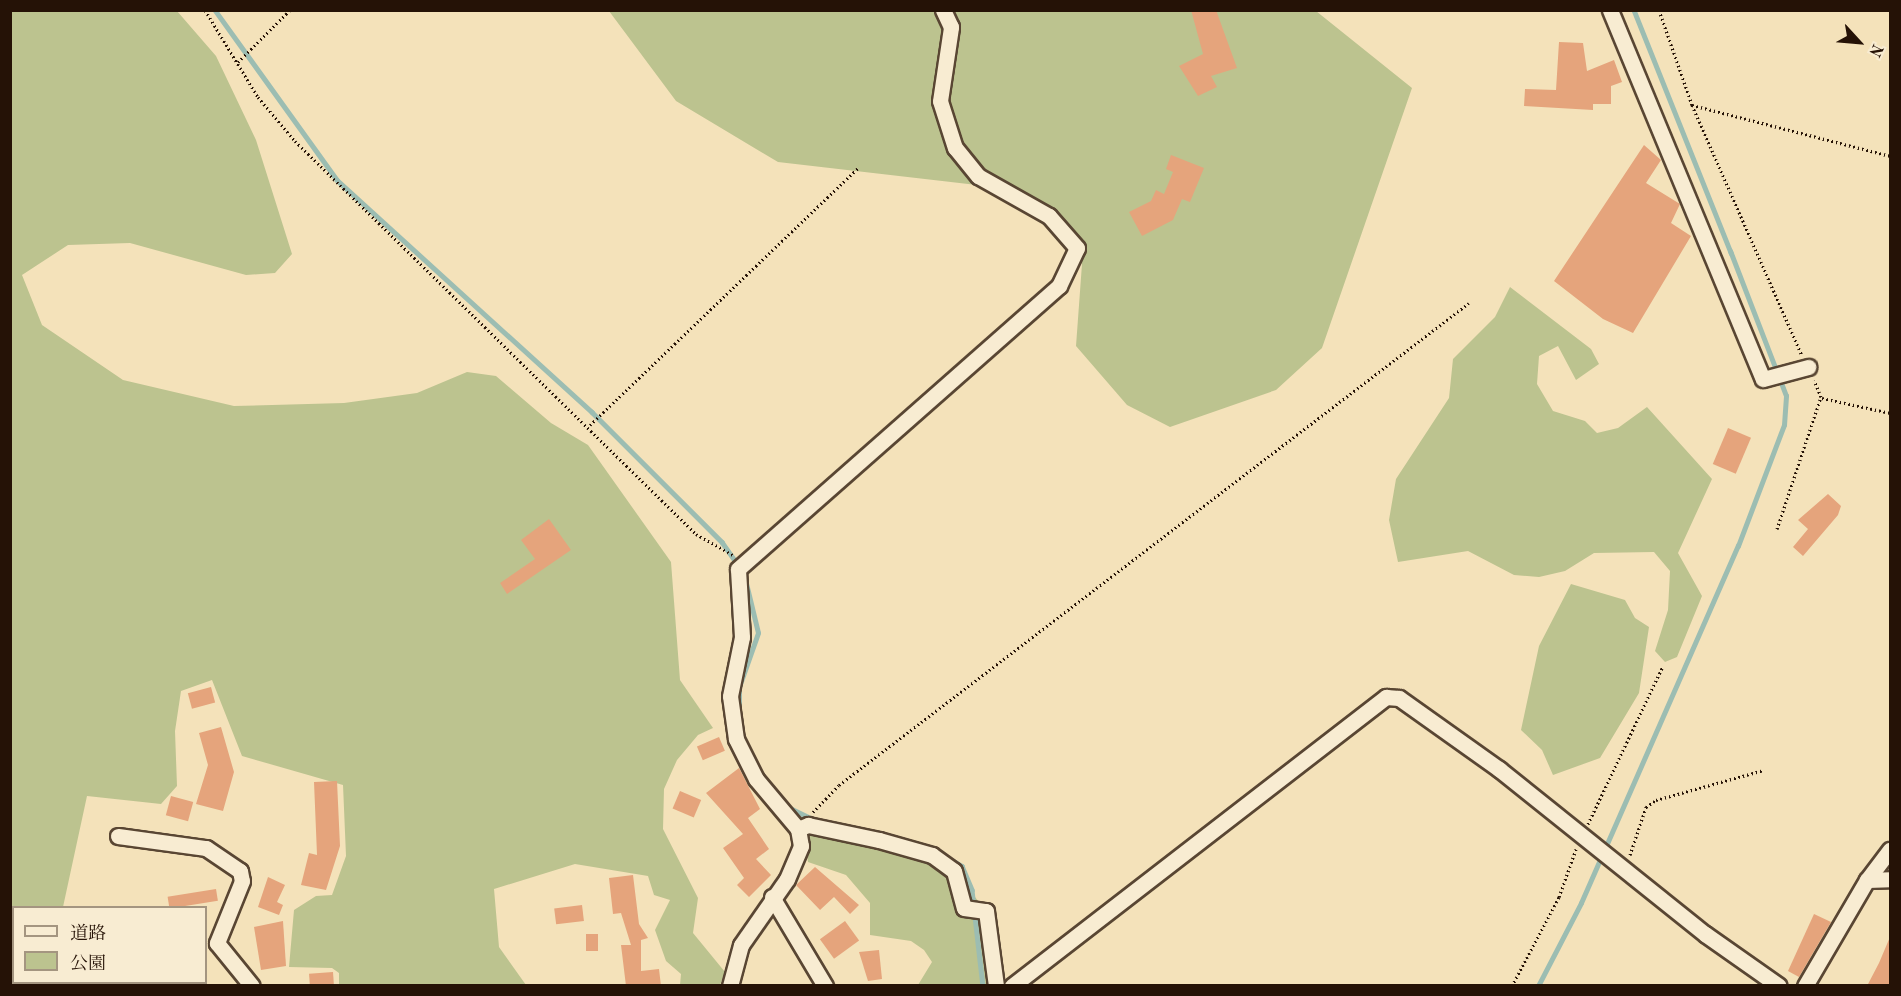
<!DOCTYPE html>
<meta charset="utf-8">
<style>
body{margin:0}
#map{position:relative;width:1901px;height:996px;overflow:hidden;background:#f4e2ba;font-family:"Old Standard TT","Noto Serif JP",serif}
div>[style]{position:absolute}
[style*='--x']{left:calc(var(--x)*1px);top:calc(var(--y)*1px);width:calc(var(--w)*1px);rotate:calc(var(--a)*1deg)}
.green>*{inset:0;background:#bcc38f}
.stream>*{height:4.5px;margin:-2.25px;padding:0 2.25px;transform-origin:2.25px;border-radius:2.25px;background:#9cbdb2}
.building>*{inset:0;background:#e5a47c;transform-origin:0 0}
.path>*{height:3px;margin-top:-1.5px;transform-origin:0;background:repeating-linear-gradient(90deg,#251206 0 1.5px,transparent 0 4.5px)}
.roads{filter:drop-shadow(2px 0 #594633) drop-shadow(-2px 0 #594633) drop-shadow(0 2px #594633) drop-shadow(0 -2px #594633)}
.minor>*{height:15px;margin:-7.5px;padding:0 7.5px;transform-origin:7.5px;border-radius:7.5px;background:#f8ecd2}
span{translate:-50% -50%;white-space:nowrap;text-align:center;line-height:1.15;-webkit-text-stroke:4.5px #f8ecd2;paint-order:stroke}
.frame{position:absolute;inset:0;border:12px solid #251206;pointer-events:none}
.legend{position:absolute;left:12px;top:906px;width:195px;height:78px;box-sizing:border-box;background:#f8ecd2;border:2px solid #a49580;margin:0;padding:8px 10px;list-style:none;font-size:18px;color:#251206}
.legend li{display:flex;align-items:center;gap:12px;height:30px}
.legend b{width:30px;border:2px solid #a49580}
.north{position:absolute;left:1829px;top:12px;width:60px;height:60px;-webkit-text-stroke:4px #f8ecd2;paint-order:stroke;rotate:116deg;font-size:16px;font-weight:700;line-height:24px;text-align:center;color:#251206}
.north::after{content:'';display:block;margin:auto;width:21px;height:27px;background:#251206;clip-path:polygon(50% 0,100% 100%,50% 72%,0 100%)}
</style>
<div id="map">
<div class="green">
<i style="clip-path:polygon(10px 11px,177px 11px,216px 56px,256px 140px,292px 254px,275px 273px,246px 275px,130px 243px,68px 245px,22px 275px,42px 325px,123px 380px,234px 406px,344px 403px,417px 393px,467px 372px,496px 376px,551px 423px,588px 445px,671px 562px,680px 680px,713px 728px,698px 735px,677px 760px,664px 789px,663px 829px,698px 898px,693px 933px,725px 972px,720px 985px,680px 985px,681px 974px,666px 961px,655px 930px,670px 900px,654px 895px,648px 876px,575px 864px,494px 889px,499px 947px,526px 985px,339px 985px,339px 973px,332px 968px,289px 967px,294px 910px,316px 896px,332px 895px,346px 856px,343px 785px,242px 756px,212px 680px,181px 691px,175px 731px,177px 786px,161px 804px,87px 796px,63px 907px,14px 908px,14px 982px,21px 983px,11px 985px)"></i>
<i style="clip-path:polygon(609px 11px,1316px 11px,1412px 88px,1322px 348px,1276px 390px,1170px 427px,1127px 405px,1076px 346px,1082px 264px,1058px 230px,994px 187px,778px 162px,676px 101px)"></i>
<i style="clip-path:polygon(1510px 287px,1591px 349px,1599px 364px,1576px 380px,1558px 346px,1539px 356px,1537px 384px,1553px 411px,1585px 421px,1597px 433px,1618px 428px,1647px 407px,1712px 479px,1678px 553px,1702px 596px,1677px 657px,1665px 662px,1655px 651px,1668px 610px,1670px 571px,1654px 552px,1594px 553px,1565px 571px,1539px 577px,1514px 575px,1468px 551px,1398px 562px,1389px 520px,1396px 479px,1449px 398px,1453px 359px,1495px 317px)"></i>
<i style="clip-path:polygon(1571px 584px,1625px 600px,1635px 618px,1649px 627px,1639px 693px,1600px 758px,1553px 775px,1542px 750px,1521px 730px,1539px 646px)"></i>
<i style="clip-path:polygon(804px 832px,947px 861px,982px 906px,991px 985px,918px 985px,932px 962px,924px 950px,911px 941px,870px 935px,870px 903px,846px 875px,808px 862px)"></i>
</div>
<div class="stream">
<i style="--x:215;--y:10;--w:209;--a:54.3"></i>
<i style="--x:337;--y:180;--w:345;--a:42.3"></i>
<i style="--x:592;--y:412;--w:184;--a:45"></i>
<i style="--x:722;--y:542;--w:28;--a:55"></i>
<i style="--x:1634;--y:10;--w:262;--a:68.2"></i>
<i style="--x:739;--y:714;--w:27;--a:-90"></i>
<i style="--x:739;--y:687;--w:57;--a:-70.6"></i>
<i style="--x:758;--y:633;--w:60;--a:-103.6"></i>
<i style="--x:758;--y:769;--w:21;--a:53"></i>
<i style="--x:790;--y:808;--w:28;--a:26"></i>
<i style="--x:936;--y:851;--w:30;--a:30"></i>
<i style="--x:962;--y:866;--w:26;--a:67"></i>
<i style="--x:972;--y:890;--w:97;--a:83.5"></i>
<i style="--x:1538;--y:986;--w:93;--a:-62.6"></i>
<i style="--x:1581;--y:903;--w:390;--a:-66.3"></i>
<i style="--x:1738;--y:546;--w:129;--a:-69.2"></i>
<i style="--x:1784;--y:425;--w:29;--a:-86"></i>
<i style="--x:1786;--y:396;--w:155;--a:-111.1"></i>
</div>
<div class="building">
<i style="clip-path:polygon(1191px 10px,1216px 10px,1237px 68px,1211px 76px,1217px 87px,1198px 96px,1179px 66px,1203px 54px)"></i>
<i style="clip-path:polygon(1559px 42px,1583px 43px,1587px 71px,1614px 60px,1622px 82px,1611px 86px,1611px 104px,1593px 104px,1593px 110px,1524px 106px,1525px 89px,1556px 90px)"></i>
<i style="clip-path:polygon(1644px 145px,1661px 160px,1646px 183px,1680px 204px,1671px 223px,1691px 236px,1633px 333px,1603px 319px,1554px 281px)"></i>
<i style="clip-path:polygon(1171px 155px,1204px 168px,1190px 202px,1182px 199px,1173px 220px,1142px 236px,1129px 212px,1151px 201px,1156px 190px,1164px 194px,1173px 172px,1166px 169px)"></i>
<i style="left:1728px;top:428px;width:25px;height:39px;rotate:23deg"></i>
<i style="clip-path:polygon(1828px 494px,1841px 506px,1838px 515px,1803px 556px,1793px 547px,1808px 529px,1798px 520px)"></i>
<i style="clip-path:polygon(549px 519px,571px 550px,507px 594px,500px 583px,535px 559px,521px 540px)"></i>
<i style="left:211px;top:687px;width:16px;height:24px;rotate:75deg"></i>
<i style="clip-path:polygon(221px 727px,234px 772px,223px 811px,196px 804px,208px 765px,199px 733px)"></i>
<i style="left:719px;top:737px;width:15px;height:24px;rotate:67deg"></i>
<i style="clip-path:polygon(739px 768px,760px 809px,748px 818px,769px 849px,756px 859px,771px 875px,749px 897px,737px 885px,744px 878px,723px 848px,743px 834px,706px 793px)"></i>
<i style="clip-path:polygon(337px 781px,340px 846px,326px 890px,301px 885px,309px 853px,317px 855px,314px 782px)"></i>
<i style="left:680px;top:791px;width:23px;height:19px;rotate:23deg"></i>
<i style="left:171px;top:796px;width:23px;height:20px;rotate:15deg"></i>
<i style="clip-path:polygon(815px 867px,859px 905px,850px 914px,834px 897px,820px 910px,796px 885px)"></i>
<i style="clip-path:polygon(633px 875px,639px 924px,648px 938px,641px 940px,641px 971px,659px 969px,661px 986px,626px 986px,621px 945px,631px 945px,621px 913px,613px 914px,609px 878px)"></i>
<i style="clip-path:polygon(268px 877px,285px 885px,277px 902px,283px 905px,279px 915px,258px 907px)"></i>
<i style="left:216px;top:889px;width:12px;height:49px;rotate:81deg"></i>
<i style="left:582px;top:905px;width:16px;height:28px;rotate:83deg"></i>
<i style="clip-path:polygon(1814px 914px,1831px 922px,1799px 977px,1788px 971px)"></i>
<i style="clip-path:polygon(283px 921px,286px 966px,261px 970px,254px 927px)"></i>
<i style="left:845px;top:921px;width:24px;height:31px;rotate:54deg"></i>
<i style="left:586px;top:934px;width:12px;height:17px"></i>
<i style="clip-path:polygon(1890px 937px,1890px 986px,1867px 986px,1879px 963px)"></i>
<i style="clip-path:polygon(879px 950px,882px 979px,868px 981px,859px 952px)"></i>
<i style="left:333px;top:972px;width:14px;height:24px;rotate:86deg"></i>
</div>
<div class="path">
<i style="--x:205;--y:10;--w:102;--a:58.7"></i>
<i style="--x:258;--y:97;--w:57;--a:49.9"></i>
<i style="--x:295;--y:141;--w:561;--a:44.42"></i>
<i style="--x:696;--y:534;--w:43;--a:29.6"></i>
<i style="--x:1659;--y:10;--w:101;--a:70.8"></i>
<i style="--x:1692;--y:105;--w:273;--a:66.3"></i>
<i style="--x:238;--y:62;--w:74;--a:-45"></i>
<i style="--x:1692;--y:105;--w:204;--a:14.4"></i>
<i style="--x:1822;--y:398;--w:70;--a:12.4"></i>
<i style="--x:590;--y:425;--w:373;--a:-43.8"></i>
<i style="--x:1777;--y:529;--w:139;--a:-71.6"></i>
<i style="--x:1821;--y:397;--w:18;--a:-112"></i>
<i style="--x:813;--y:812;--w:37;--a:-46"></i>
<i style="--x:839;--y:785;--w:793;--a:-37.42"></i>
<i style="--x:1588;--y:824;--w:173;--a:-64.6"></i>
<i style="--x:1630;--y:855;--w:51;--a:-71.6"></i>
<i style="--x:1646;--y:807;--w:12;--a:-35"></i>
<i style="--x:1656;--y:800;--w:112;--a:-15.5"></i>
<i style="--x:1512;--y:986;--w:101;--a:-62.2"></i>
<i style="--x:1559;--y:897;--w:51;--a:-70.5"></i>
</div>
<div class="roads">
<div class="minor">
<i style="--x:1610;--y:10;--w:399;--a:67.5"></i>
<i style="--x:1763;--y:379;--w:47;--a:-14.9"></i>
<i style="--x:798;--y:829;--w:11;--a:-22"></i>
<i style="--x:808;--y:825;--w:73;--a:11.9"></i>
<i style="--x:879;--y:840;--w:55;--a:15.8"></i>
<i style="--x:932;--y:855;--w:27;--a:36"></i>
<i style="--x:954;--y:871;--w:38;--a:75"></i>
<i style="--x:964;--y:908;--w:22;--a:8"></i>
<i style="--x:986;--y:911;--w:76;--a:82.4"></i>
<i style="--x:118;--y:836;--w:89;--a:7.8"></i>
<i style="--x:206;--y:848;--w:41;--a:34.1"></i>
<i style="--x:240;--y:871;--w:10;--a:79"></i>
<i style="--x:242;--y:881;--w:67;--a:112"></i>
<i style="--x:217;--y:943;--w:55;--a:50.9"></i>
<i style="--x:1867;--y:880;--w:23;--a:-2"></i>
<i style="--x:772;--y:897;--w:104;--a:59.2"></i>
<i style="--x:730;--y:986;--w:42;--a:-75"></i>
<i style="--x:741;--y:945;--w:80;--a:-55.1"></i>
<i style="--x:787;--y:879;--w:36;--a:-67"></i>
<i style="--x:801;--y:846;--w:17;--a:-100"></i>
<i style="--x:798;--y:829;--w:65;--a:-130"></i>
<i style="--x:756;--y:779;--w:45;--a:-116.6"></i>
<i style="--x:736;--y:739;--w:43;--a:-97.9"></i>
<i style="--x:730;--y:696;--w:60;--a:-78.5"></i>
<i style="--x:742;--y:637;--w:68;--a:-93.4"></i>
<i style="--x:738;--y:569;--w:428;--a:-41.4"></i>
<i style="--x:1059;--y:286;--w:42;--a:-64.7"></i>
<i style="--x:1077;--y:248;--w:43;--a:-131.2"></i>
<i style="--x:1049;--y:216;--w:81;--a:-150.6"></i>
<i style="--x:978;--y:176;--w:36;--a:-129"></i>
<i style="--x:955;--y:148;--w:49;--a:-107.7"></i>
<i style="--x:940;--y:101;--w:75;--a:-81.5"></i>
<i style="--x:951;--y:27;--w:19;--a:-115"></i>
<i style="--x:1012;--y:986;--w:473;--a:-37.7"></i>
<i style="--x:1386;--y:697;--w:13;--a:4"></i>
<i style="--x:1399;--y:698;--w:123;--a:35.4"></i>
<i style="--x:1499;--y:769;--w:264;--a:38.7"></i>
<i style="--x:1705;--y:934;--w:90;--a:35.1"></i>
<i style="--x:1805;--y:986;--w:123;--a:-59.7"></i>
<i style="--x:1867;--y:880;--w:38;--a:-53"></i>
</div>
</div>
<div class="frame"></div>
<ul class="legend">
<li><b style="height:8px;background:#f8ecd2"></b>道路</li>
<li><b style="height:16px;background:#bcc38f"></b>公園</li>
</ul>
<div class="north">N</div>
</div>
